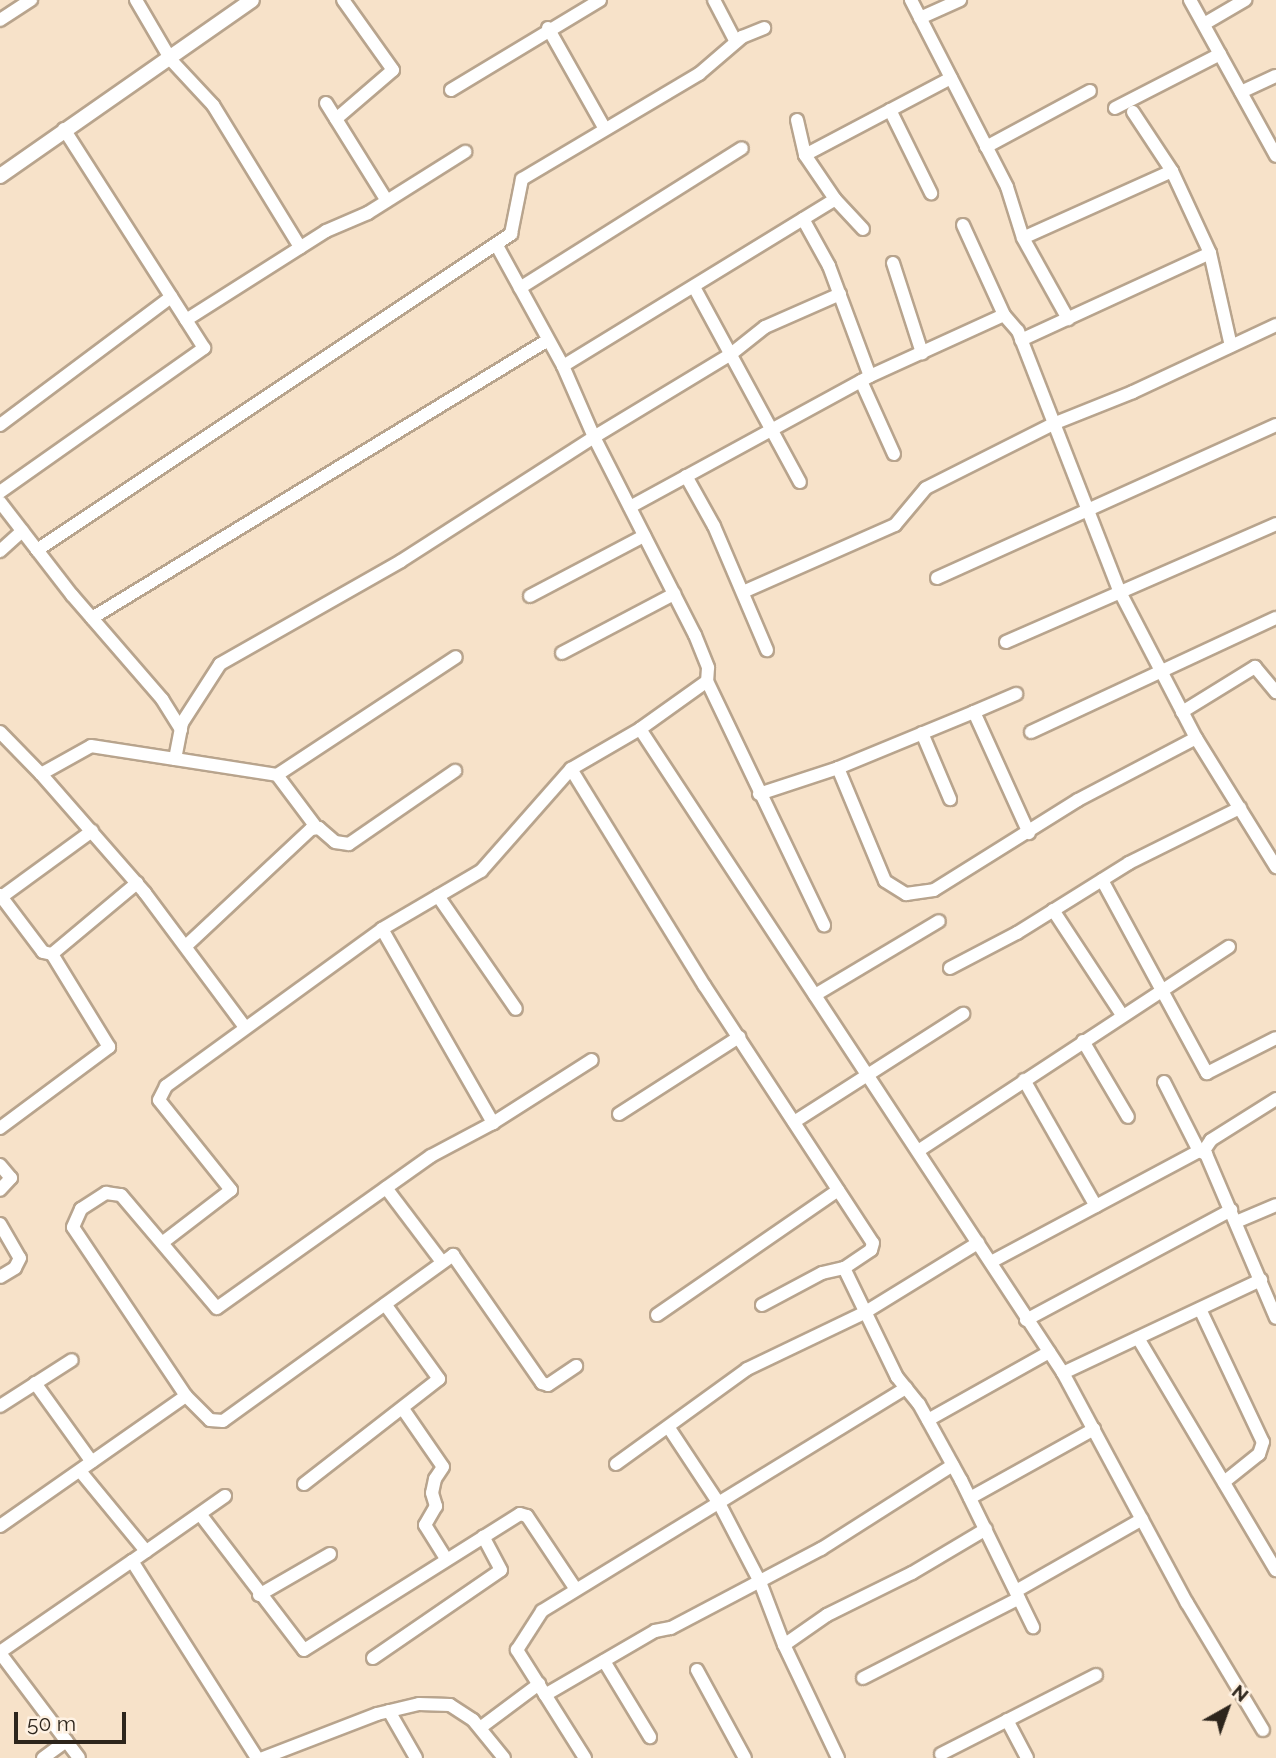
<!DOCTYPE html>
<style>
body{margin:0}
#map{position:relative;width:1276px;height:1758px;overflow:hidden;background:#f7e2c9;font-family:Raleway,sans-serif}
div>[style]{position:absolute}
[style*='--x']{left:calc(var(--x)*1px);top:calc(var(--y)*1px);width:calc(var(--w)*1px);rotate:calc(var(--a)*1deg)}
.roads{filter:drop-shadow(2px 0 #b8a48d) drop-shadow(-2px 0 #b8a48d) drop-shadow(0 2px #b8a48d) drop-shadow(0 -2px #b8a48d)}
.minor>*{height:12px;margin:-6px;padding:0 6px;transform-origin:6px;border-radius:6px;background:#fff}
.tertiary>*{height:14px;margin:-7px;padding:0 7px;transform-origin:7px;border-radius:7px;background:#fff}
span{translate:-50% -50%;white-space:nowrap;text-align:center;line-height:1.15;-webkit-text-stroke:6px #fef1e2;paint-order:stroke}
.north{position:absolute;left:1192px;top:1674px;width:70px;height:70px;-webkit-text-stroke:5px #fef1e2;paint-order:stroke;rotate:40deg;font-size:19px;font-weight:700;line-height:28px;text-align:center;color:#2d251c}
.north::after{content:'';display:block;margin:auto;width:24px;height:32px;background:#2d251c;clip-path:polygon(50% 0,100% 100%,50% 72%,0 100%)}
.scale{position:absolute;left:14px;top:1712px;width:112px;height:32px;box-sizing:border-box;border:4px solid #2d251c;border-top:0;padding-left:9px;font-size:21px;line-height:24px;white-space:nowrap;color:#2d251c;-webkit-text-stroke:5px #fef1e2;paint-order:stroke}
</style>
<div id="map">
<div class="roads">
<div class="minor">
<i style="--x:136;--y:0;--w:69;--a:59.7"></i>
<i style="--x:171;--y:60;--w:62;--a:47"></i>
<i style="--x:213;--y:105;--w:167;--a:58.5"></i>
<i style="--x:714;--y:0;--w:47;--a:62.4"></i>
<i style="--x:911;--y:0;--w:210;--a:62.8"></i>
<i style="--x:1007;--y:187;--w:53;--a:72.6"></i>
<i style="--x:1023;--y:238;--w:93;--a:60.9"></i>
<i style="--x:1190;--y:0;--w:178;--a:61.1"></i>
<i style="--x:920;--y:18;--w:44;--a:-24.2"></i>
<i style="--x:0;--y:20;--w:37;--a:-33"></i>
<i style="--x:1204;--y:24;--w:48;--a:-30.3"></i>
<i style="--x:548;--y:28;--w:116;--a:60.6"></i>
<i style="--x:451;--y:90;--w:174;--a:-31.1"></i>
<i style="--x:1241;--y:92;--w:38;--a:-25"></i>
<i style="--x:326;--y:103;--w:115;--a:58.1"></i>
<i style="--x:1115;--y:108;--w:118;--a:-27.2"></i>
<i style="--x:890;--y:110;--w:93;--a:63.7"></i>
<i style="--x:1133;--y:112;--w:71;--a:56.5"></i>
<i style="--x:336;--y:119;--w:75;--a:-40.7"></i>
<i style="--x:393;--y:70;--w:86;--a:-125.5"></i>
<i style="--x:797;--y:120;--w:36;--a:77"></i>
<i style="--x:805;--y:155;--w:53;--a:55.7"></i>
<i style="--x:835;--y:199;--w:41;--a:47"></i>
<i style="--x:986;--y:147;--w:118;--a:-28.3"></i>
<i style="--x:805;--y:155;--w:165;--a:-27.8"></i>
<i style="--x:803;--y:219;--w:54;--a:61"></i>
<i style="--x:829;--y:266;--w:117;--a:69.6"></i>
<i style="--x:963;--y:225;--w:99;--a:65.5"></i>
<i style="--x:1004;--y:315;--w:21;--a:49"></i>
<i style="--x:1018;--y:331;--w:280;--a:68.7"></i>
<i style="--x:1120;--y:592;--w:165;--a:62.5"></i>
<i style="--x:1196;--y:738;--w:152;--a:58.2"></i>
<i style="--x:496;--y:244;--w:139;--a:61.2"></i>
<i style="--x:563;--y:366;--w:319;--a:-31.5"></i>
<i style="--x:1210;--y:253;--w:95;--a:77.3"></i>
<i style="--x:893;--y:263;--w:95;--a:72.1"></i>
<i style="--x:694;--y:287;--w:222;--a:61.5"></i>
<i style="--x:520;--y:288;--w:262;--a:-32.2"></i>
<i style="--x:186;--y:320;--w:166;--a:-32.4"></i>
<i style="--x:326;--y:231;--w:46;--a:-23.2"></i>
<i style="--x:368;--y:213;--w:115;--a:-32.2"></i>
<i style="--x:1021;--y:340;--w:208;--a:-24.7"></i>
<i style="--x:1210;--y:253;--w:90;--a:-114.9"></i>
<i style="--x:1172;--y:171;--w:163;--a:155.8"></i>
<i style="--x:563;--y:366;--w:77;--a:66.4"></i>
<i style="--x:594;--y:437;--w:160;--a:-31.2"></i>
<i style="--x:731;--y:354;--w:43;--a:-38.5"></i>
<i style="--x:765;--y:327;--w:82;--a:-23.7"></i>
<i style="--x:861;--y:381;--w:80;--a:65.7"></i>
<i style="--x:0;--y:425;--w:214;--a:-36.8"></i>
<i style="--x:686;--y:476;--w:57;--a:60.8"></i>
<i style="--x:714;--y:526;--w:135;--a:66.9"></i>
<i style="--x:0;--y:492;--w:250;--a:-35.2"></i>
<i style="--x:204;--y:348;--w:260;--a:-122.6"></i>
<i style="--x:0;--y:502;--w:118;--a:52.3"></i>
<i style="--x:72;--y:595;--w:138;--a:49.1"></i>
<i style="--x:162;--y:699;--w:36;--a:58"></i>
<i style="--x:630;--y:507;--w:273;--a:-28.6"></i>
<i style="--x:870;--y:376;--w:147;--a:-24.5"></i>
<i style="--x:37;--y:550;--w:570;--a:-33.69"></i>
<i style="--x:511;--y:234;--w:56;--a:-78.7"></i>
<i style="--x:522;--y:179;--w:206;--a:-30.7"></i>
<i style="--x:699;--y:74;--w:57;--a:-40.7"></i>
<i style="--x:742;--y:37;--w:24;--a:-22"></i>
<i style="--x:0;--y:551;--w:30;--a:-42"></i>
<i style="--x:937;--y:578;--w:372;--a:-24.3"></i>
<i style="--x:743;--y:592;--w:166;--a:-23.8"></i>
<i style="--x:895;--y:525;--w:48;--a:-50"></i>
<i style="--x:926;--y:488;--w:142;--a:-26.7"></i>
<i style="--x:1053;--y:424;--w:86;--a:-21.8"></i>
<i style="--x:1133;--y:392;--w:158;--a:-25.1"></i>
<i style="--x:530;--y:596;--w:129;--a:-27.8"></i>
<i style="--x:92;--y:618;--w:534;--a:-31.37"></i>
<i style="--x:1006;--y:642;--w:295;--a:-23.6"></i>
<i style="--x:562;--y:653;--w:127;--a:-27.8"></i>
<i style="--x:974;--y:712;--w:46;--a:-23.2"></i>
<i style="--x:1182;--y:712;--w:86;--a:-31.7"></i>
<i style="--x:1255;--y:667;--w:33;--a:50"></i>
<i style="--x:640;--y:729;--w:770;--a:56.7"></i>
<i style="--x:1063;--y:1373;--w:261;--a:61.7"></i>
<i style="--x:1187;--y:1603;--w:148;--a:59.1"></i>
<i style="--x:0;--y:732;--w:59;--a:45.7"></i>
<i style="--x:41;--y:774;--w:57;--a:-29.2"></i>
<i style="--x:91;--y:746;--w:85;--a:8.8"></i>
<i style="--x:175;--y:759;--w:37;--a:-79"></i>
<i style="--x:182;--y:723;--w:70;--a:-57.2"></i>
<i style="--x:220;--y:664;--w:208;--a:-29.6"></i>
<i style="--x:401;--y:561;--w:229;--a:-32.7"></i>
<i style="--x:594;--y:437;--w:222;--a:63"></i>
<i style="--x:695;--y:635;--w:35;--a:68"></i>
<i style="--x:708;--y:668;--w:13;--a:94"></i>
<i style="--x:707;--y:681;--w:271;--a:64.4"></i>
<i style="--x:1031;--y:732;--w:270;--a:-25"></i>
<i style="--x:922;--y:733;--w:72;--a:67"></i>
<i style="--x:175;--y:759;--w:103;--a:8.9"></i>
<i style="--x:277;--y:775;--w:214;--a:-33.4"></i>
<i style="--x:838;--y:768;--w:122;--a:67.4"></i>
<i style="--x:885;--y:881;--w:25;--a:32"></i>
<i style="--x:906;--y:894;--w:28;--a:-8"></i>
<i style="--x:934;--y:890;--w:170;--a:-32"></i>
<i style="--x:1078;--y:800;--w:133;--a:-27.7"></i>
<i style="--x:571;--y:769;--w:254;--a:58.4"></i>
<i style="--x:704;--y:985;--w:308;--a:56.8"></i>
<i style="--x:873;--y:1243;--w:7;--a:106"></i>
<i style="--x:871;--y:1250;--w:32;--a:146"></i>
<i style="--x:844;--y:1268;--w:121;--a:64.1"></i>
<i style="--x:897;--y:1377;--w:35;--a:51"></i>
<i style="--x:919;--y:1404;--w:87;--a:61.1"></i>
<i style="--x:961;--y:1480;--w:164;--a:63.9"></i>
<i style="--x:41;--y:774;--w:158;--a:48.8"></i>
<i style="--x:145;--y:893;--w:166;--a:53.3"></i>
<i style="--x:277;--y:775;--w:65;--a:53.1"></i>
<i style="--x:759;--y:794;--w:83;--a:-18.2"></i>
<i style="--x:838;--y:768;--w:147;--a:-22.4"></i>
<i style="--x:974;--y:712;--w:133;--a:65.6"></i>
<i style="--x:1102;--y:880;--w:220;--a:61.5"></i>
<i style="--x:1207;--y:1073;--w:77;--a:-26.9"></i>
<i style="--x:0;--y:895;--w:71;--a:53"></i>
<i style="--x:43;--y:952;--w:9;--a:13"></i>
<i style="--x:52;--y:954;--w:111;--a:-39.9"></i>
<i style="--x:438;--y:896;--w:137;--a:55.4"></i>
<i style="--x:0;--y:898;--w:114;--a:-36.1"></i>
<i style="--x:1053;--y:910;--w:126;--a:56.7"></i>
<i style="--x:382;--y:929;--w:224;--a:60.2"></i>
<i style="--x:493;--y:1123;--w:117;--a:-32.5"></i>
<i style="--x:187;--y:945;--w:170;--a:-43.1"></i>
<i style="--x:311;--y:829;--w:8;--a:-7"></i>
<i style="--x:319;--y:828;--w:21;--a:41"></i>
<i style="--x:335;--y:842;--w:14;--a:8"></i>
<i style="--x:349;--y:844;--w:129;--a:-34.6"></i>
<i style="--x:950;--y:968;--w:76;--a:-27.6"></i>
<i style="--x:1017;--y:933;--w:132;--a:-32"></i>
<i style="--x:1129;--y:863;--w:124;--a:-26.4"></i>
<i style="--x:815;--y:995;--w:144;--a:-30.8"></i>
<i style="--x:1083;--y:1041;--w:88;--a:59.4"></i>
<i style="--x:1024;--y:1080;--w:145;--a:60.3"></i>
<i style="--x:1164;--y:1082;--w:77;--a:63.1"></i>
<i style="--x:619;--y:1114;--w:143;--a:-32.7"></i>
<i style="--x:794;--y:1122;--w:201;--a:-32.6"></i>
<i style="--x:0;--y:1128;--w:136;--a:-36.6"></i>
<i style="--x:109;--y:1047;--w:109;--a:-121.5"></i>
<i style="--x:918;--y:1151;--w:372;--a:-33.3"></i>
<i style="--x:1203;--y:1152;--w:14;--a:-56"></i>
<i style="--x:1211;--y:1140;--w:77;--a:-32.2"></i>
<i style="--x:0;--y:1165;--w:17;--a:50"></i>
<i style="--x:11;--y:1178;--w:16;--a:133"></i>
<i style="--x:386;--y:1188;--w:93;--a:52.9"></i>
<i style="--x:1236;--y:1222;--w:43;--a:-23"></i>
<i style="--x:0;--y:1224;--w:39;--a:60"></i>
<i style="--x:20;--y:1258;--w:11;--a:117"></i>
<i style="--x:15;--y:1268;--w:17;--a:149"></i>
<i style="--x:162;--y:1243;--w:87;--a:-37.5"></i>
<i style="--x:231;--y:1190;--w:115;--a:-128.7"></i>
<i style="--x:159;--y:1100;--w:16;--a:-63"></i>
<i style="--x:166;--y:1086;--w:267;--a:-36"></i>
<i style="--x:382;--y:929;--w:115;--a:-30.4"></i>
<i style="--x:481;--y:871;--w:136;--a:-48.6"></i>
<i style="--x:571;--y:769;--w:80;--a:-30.1"></i>
<i style="--x:640;--y:729;--w:82;--a:-35.6"></i>
<i style="--x:991;--y:1262;--w:236;--a:-28.1"></i>
<i style="--x:1199;--y:1151;--w:8;--a:23"></i>
<i style="--x:1206;--y:1154;--w:178;--a:66.9"></i>
<i style="--x:762;--y:1305;--w:68;--a:-28.1"></i>
<i style="--x:822;--y:1273;--w:23;--a:-13"></i>
<i style="--x:1200;--y:1309;--w:147;--a:64.7"></i>
<i style="--x:1263;--y:1442;--w:13;--a:108"></i>
<i style="--x:1259;--y:1454;--w:45;--a:141.3"></i>
<i style="--x:657;--y:1315;--w:220;--a:-34.6"></i>
<i style="--x:1026;--y:1320;--w:233;--a:-28.2"></i>
<i style="--x:1138;--y:1338;--w:270;--a:59.3"></i>
<i style="--x:1063;--y:1373;--w:219;--a:-25.2"></i>
<i style="--x:35;--y:1383;--w:97;--a:54.2"></i>
<i style="--x:186;--y:1396;--w:203;--a:-123.8"></i>
<i style="--x:73;--y:1227;--w:20;--a:-66"></i>
<i style="--x:81;--y:1209;--w:30;--a:-33"></i>
<i style="--x:106;--y:1193;--w:15;--a:8"></i>
<i style="--x:121;--y:1195;--w:148;--a:49.7"></i>
<i style="--x:217;--y:1308;--w:262;--a:-35.4"></i>
<i style="--x:431;--y:1156;--w:70;--a:-28"></i>
<i style="--x:0;--y:1406;--w:85;--a:-32.6"></i>
<i style="--x:403;--y:1409;--w:70;--a:55.4"></i>
<i style="--x:443;--y:1467;--w:14;--a:124"></i>
<i style="--x:435;--y:1479;--w:14;--a:102"></i>
<i style="--x:432;--y:1493;--w:14;--a:73"></i>
<i style="--x:436;--y:1506;--w:22;--a:120"></i>
<i style="--x:425;--y:1525;--w:39;--a:58"></i>
<i style="--x:928;--y:1420;--w:139;--a:-29.3"></i>
<i style="--x:669;--y:1428;--w:92;--a:56.5"></i>
<i style="--x:720;--y:1505;--w:87;--a:62.5"></i>
<i style="--x:760;--y:1582;--w:67;--a:69.1"></i>
<i style="--x:616;--y:1464;--w:162;--a:-35.9"></i>
<i style="--x:747;--y:1369;--w:130;--a:-25.6"></i>
<i style="--x:864;--y:1313;--w:134;--a:-31.6"></i>
<i style="--x:80;--y:1471;--w:104;--a:50.5"></i>
<i style="--x:304;--y:1484;--w:171;--a:-37.9"></i>
<i style="--x:439;--y:1379;--w:92;--a:-125.8"></i>
<i style="--x:225;--y:1496;--w:113;--a:145"></i>
<i style="--x:132;--y:1561;--w:233;--a:57.6"></i>
<i style="--x:970;--y:1498;--w:142;--a:-29.1"></i>
<i style="--x:200;--y:1514;--w:171;--a:52.6"></i>
<i style="--x:304;--y:1650;--w:255;--a:-32.2"></i>
<i style="--x:520;--y:1514;--w:7;--a:16"></i>
<i style="--x:527;--y:1516;--w:87;--a:56.3"></i>
<i style="--x:0;--y:1526;--w:227;--a:-35"></i>
<i style="--x:186;--y:1396;--w:34;--a:45"></i>
<i style="--x:210;--y:1420;--w:13;--a:4"></i>
<i style="--x:223;--y:1421;--w:284;--a:-35.8"></i>
<i style="--x:453;--y:1255;--w:156;--a:55.2"></i>
<i style="--x:542;--y:1383;--w:6;--a:18"></i>
<i style="--x:548;--y:1385;--w:34;--a:-34"></i>
<i style="--x:1016;--y:1591;--w:145;--a:-29.7"></i>
<i style="--x:259;--y:1595;--w:82;--a:-30"></i>
<i style="--x:0;--y:1652;--w:160;--a:-34.6"></i>
<i style="--x:0;--y:1653;--w:131;--a:53"></i>
<i style="--x:373;--y:1658;--w:155;--a:-34.5"></i>
<i style="--x:501;--y:1570;--w:38;--a:-118"></i>
<i style="--x:604;--y:1661;--w:89;--a:58.8"></i>
<i style="--x:697;--y:1670;--w:100;--a:61.4"></i>
<i style="--x:863;--y:1678;--w:175;--a:-27.1"></i>
<i style="--x:545;--y:1695;--w:127;--a:-30.2"></i>
<i style="--x:655;--y:1631;--w:16;--a:-11"></i>
<i style="--x:671;--y:1628;--w:170;--a:-27.8"></i>
<i style="--x:821;--y:1549;--w:156;--a:-32.5"></i>
<i style="--x:389;--y:1711;--w:54;--a:60.1"></i>
<i style="--x:1007;--y:1720;--w:43;--a:62.2"></i>
<i style="--x:480;--y:1728;--w:74;--a:-36.7"></i>
<i style="--x:941;--y:1754;--w:174;--a:-27"></i>
<i style="--x:43;--y:1758;--w:29;--a:-36"></i>
<i style="--x:263;--y:1758;--w:122;--a:-21.1"></i>
<i style="--x:377;--y:1714;--w:43;--a:-13.4"></i>
<i style="--x:419;--y:1704;--w:31;--a:2"></i>
<i style="--x:450;--y:1705;--w:27;--a:33"></i>
<i style="--x:473;--y:1720;--w:49;--a:50.8"></i>
<i style="--x:585;--y:1758;--w:128;--a:-122.2"></i>
<i style="--x:517;--y:1650;--w:46;--a:-57.3"></i>
<i style="--x:542;--y:1611;--w:427;--a:-31.5"></i>
<i style="--x:838;--y:1758;--w:125;--a:-115.5"></i>
<i style="--x:784;--y:1645;--w:52;--a:-34.9"></i>
<i style="--x:827;--y:1615;--w:95;--a:-26.3"></i>
<i style="--x:912;--y:1573;--w:86;--a:-30.7"></i>
</div>
<div class="tertiary">
<i style="--x:0;--y:176;--w:307;--a:-34.9"></i>
</div>
</div>
<div class="north">N</div>
<div class="scale">50 m</div>
</div>
